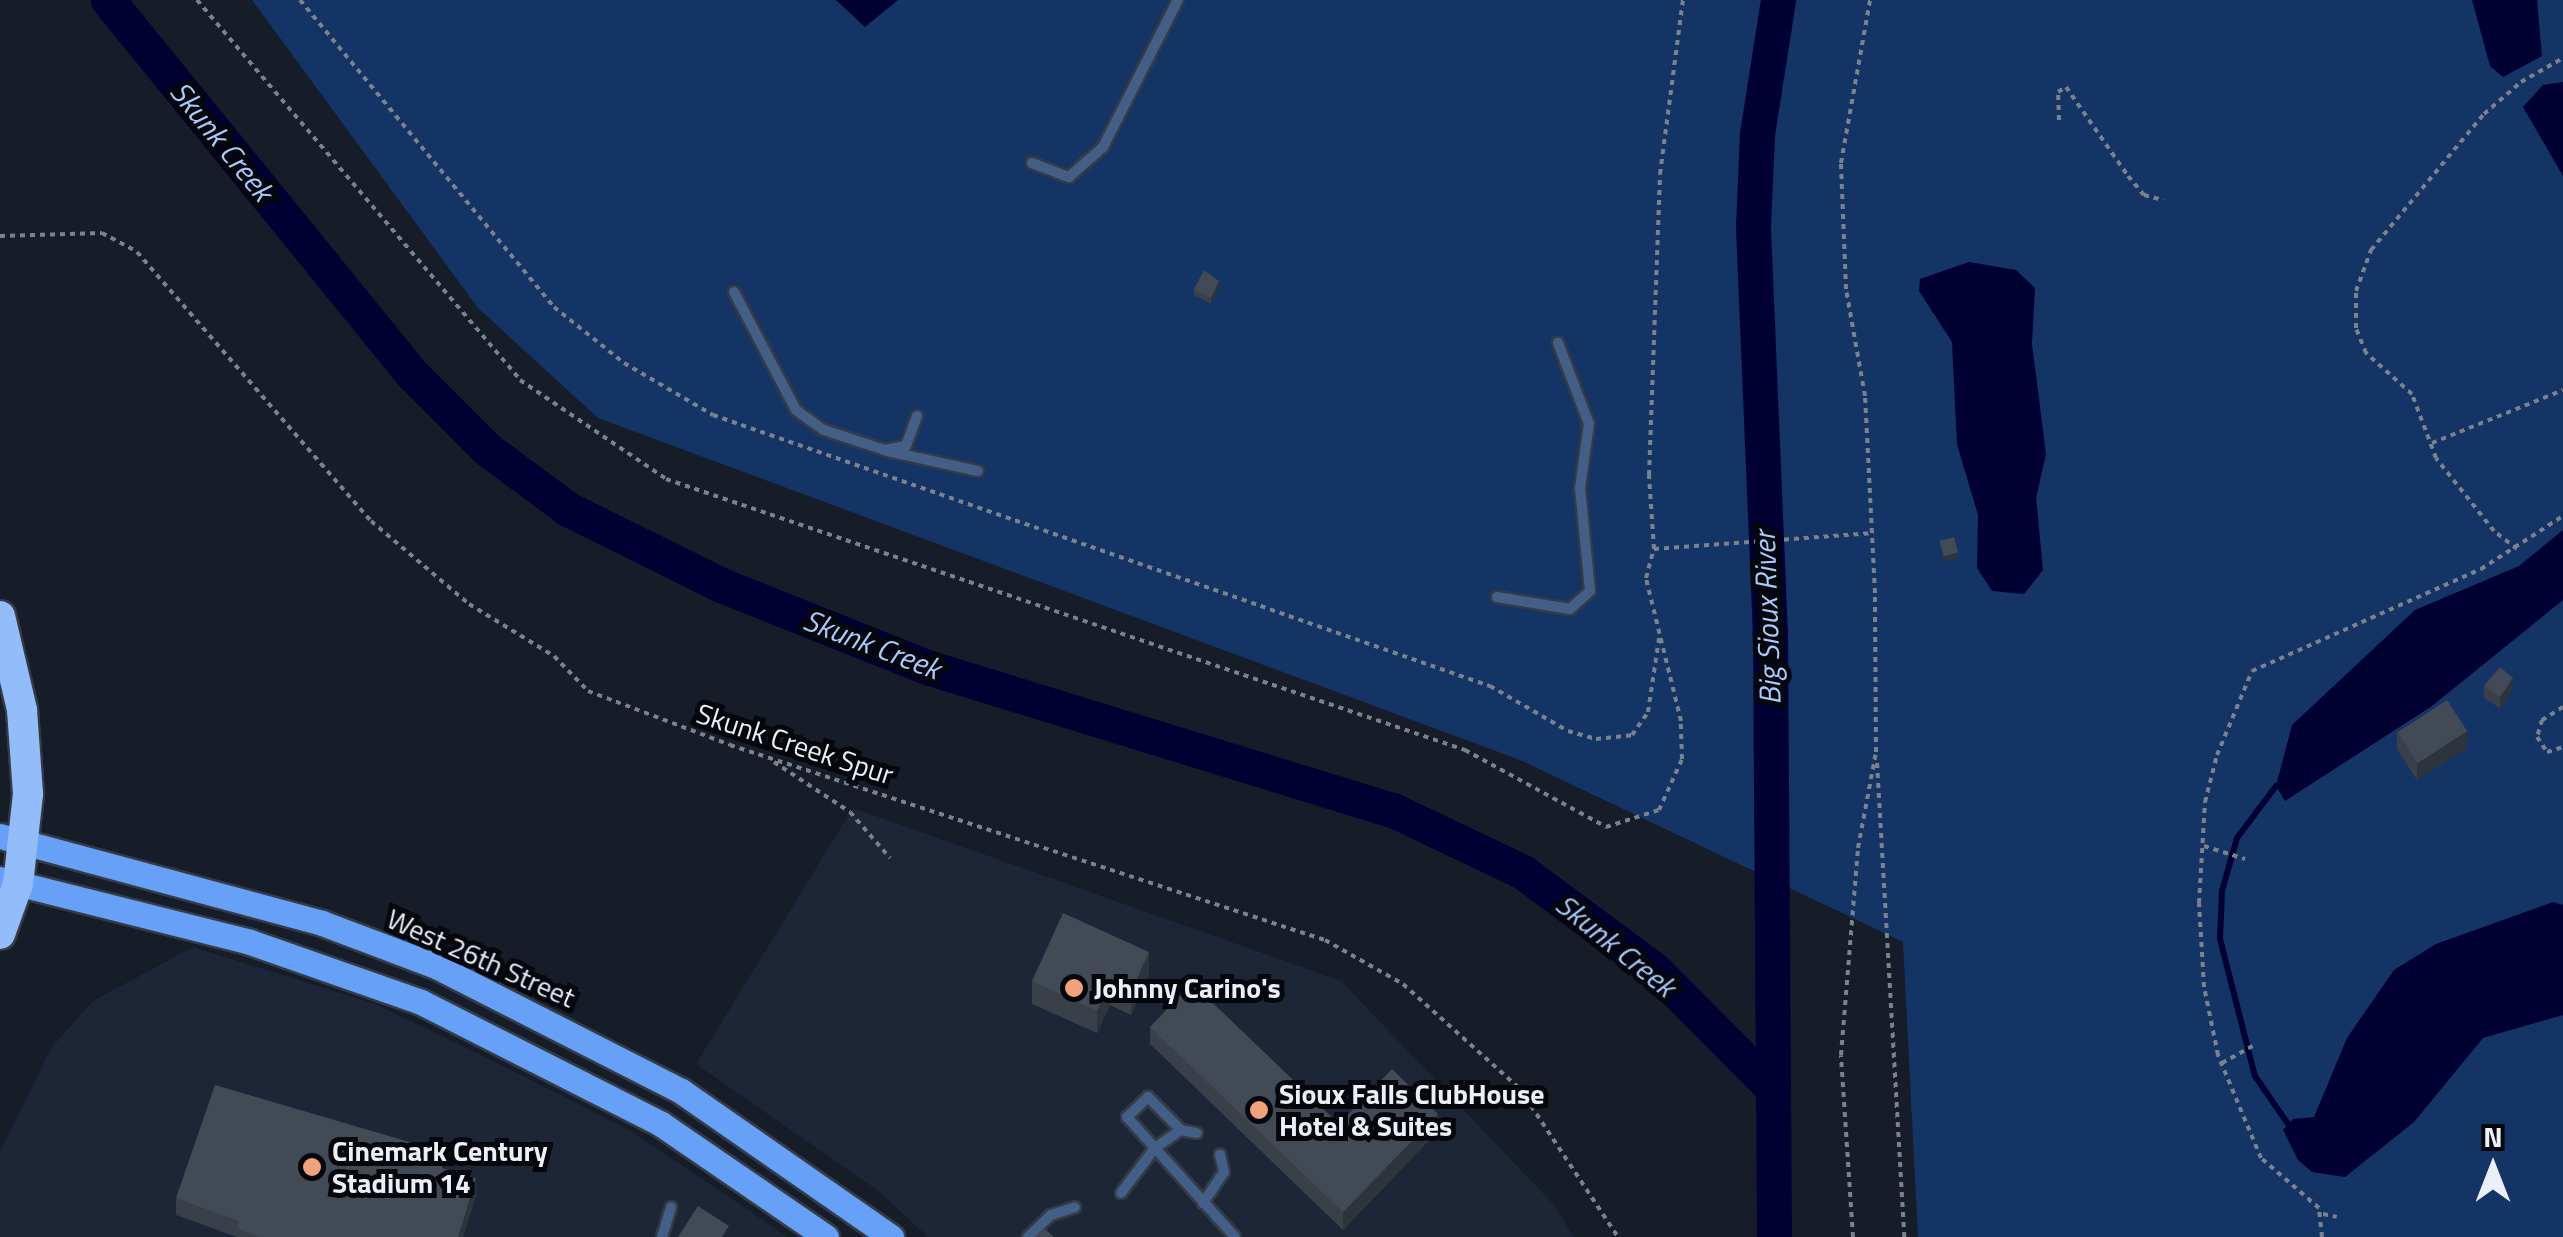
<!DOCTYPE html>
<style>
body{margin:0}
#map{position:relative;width:2563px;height:1237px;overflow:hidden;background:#161d28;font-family:"Titillium Web",sans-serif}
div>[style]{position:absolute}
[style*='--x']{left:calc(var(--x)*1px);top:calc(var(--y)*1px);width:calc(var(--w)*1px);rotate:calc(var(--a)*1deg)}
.built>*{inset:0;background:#1c2636}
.green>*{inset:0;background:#133465}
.water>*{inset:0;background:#003}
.stream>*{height:6px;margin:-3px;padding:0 3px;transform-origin:3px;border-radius:3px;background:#003}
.river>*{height:35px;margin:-17.5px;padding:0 17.5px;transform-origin:17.5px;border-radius:17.5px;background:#003}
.path>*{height:4px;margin-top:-2px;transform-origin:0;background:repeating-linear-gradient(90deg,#7c828c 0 5px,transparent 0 10px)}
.roads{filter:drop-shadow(2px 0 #343b45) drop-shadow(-2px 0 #343b45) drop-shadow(0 2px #343b45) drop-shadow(0 -2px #343b45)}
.lane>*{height:10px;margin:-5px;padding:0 5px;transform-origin:5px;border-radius:5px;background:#435f88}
.primary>*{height:25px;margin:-12.5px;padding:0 12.5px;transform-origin:12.5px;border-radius:12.5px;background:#66a1f7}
.highway>*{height:30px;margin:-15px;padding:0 15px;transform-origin:15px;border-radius:15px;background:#93bcfb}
.wall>*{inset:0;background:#39404a}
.shaded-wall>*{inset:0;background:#2e343c}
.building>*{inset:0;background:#424a56;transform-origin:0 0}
.dots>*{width:28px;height:28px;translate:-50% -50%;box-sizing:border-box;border:5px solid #05070c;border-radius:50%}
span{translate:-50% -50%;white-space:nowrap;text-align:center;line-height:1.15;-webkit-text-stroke:10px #05070c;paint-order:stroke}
.street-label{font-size:28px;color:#ebf0f8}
.poi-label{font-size:28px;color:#ebf0f8;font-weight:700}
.left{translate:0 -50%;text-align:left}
.water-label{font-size:30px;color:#a7cafd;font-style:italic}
.north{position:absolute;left:2443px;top:1117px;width:100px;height:100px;-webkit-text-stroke:8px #05070c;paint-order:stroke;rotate:0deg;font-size:28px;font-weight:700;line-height:40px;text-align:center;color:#ebf0f8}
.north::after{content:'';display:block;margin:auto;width:35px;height:45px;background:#ebf0f8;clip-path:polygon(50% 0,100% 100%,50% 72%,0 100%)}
</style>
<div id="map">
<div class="built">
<i style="clip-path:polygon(853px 808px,1341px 981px,1554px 1205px,1574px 1237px,928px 1237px,880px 1192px,696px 1064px)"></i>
<i style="clip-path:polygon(193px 947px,375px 1004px,513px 1071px,631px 1131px,788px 1237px,0 1237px,0 1151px,51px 1048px,93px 1001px)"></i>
</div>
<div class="green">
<i style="clip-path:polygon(252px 0,2563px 0,2563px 1237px,1918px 1237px,1903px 942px,1520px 760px,598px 418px,478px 308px)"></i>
</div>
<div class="water">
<i style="clip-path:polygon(836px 0,898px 0,865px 27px)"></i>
<i style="clip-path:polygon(2472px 0,2537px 0,2542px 56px,2503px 77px,2490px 66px)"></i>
<i style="clip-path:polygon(2563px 82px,2563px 176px,2523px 107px,2543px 85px)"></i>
<i style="clip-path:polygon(1969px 262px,2016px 270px,2035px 288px,2032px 344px,2046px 454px,2036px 498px,2043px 570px,2024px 594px,1992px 591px,1977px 568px,1978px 515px,1957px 444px,1952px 342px,1919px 291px,1920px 279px)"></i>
<i style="clip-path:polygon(2563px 530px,2563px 600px,2432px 706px,2285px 801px,2276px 786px,2292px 725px,2415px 610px,2519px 566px)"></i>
<i style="clip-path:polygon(2553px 902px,2563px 905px,2563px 1015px,2483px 1038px,2414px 1122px,2345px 1177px,2312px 1172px,2298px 1160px,2283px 1130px,2293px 1119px,2314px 1117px,2347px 1038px,2394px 970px,2436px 944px)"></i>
</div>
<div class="stream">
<i style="--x:2276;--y:786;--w:65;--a:126.9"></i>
<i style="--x:2237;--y:838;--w:55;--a:105.8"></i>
<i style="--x:2222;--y:891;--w:48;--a:92.4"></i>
<i style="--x:2220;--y:939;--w:141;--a:75.7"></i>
<i style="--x:2255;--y:1076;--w:58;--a:55.5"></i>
</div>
<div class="river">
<i style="--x:108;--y:0;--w:479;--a:50.9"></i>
<i style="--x:410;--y:372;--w:109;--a:45"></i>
<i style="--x:487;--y:449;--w:101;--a:36.5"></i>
<i style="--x:568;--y:509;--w:171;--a:26.4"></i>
<i style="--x:721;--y:585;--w:225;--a:21.7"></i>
<i style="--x:930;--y:668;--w:484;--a:17.1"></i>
<i style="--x:1393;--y:810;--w:144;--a:25.5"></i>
<i style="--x:1523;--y:872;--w:164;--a:36.6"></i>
<i style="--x:1655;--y:970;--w:166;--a:45.2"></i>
<i style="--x:1774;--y:1237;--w:603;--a:-90.38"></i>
<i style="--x:1770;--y:634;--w:408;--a:-92.4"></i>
<i style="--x:1753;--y:226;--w:92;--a:-87.5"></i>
<i style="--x:1757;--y:134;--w:136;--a:-81.1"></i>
</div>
<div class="path">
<i style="--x:197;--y:0;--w:499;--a:49.6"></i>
<i style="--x:520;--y:380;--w:176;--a:34.1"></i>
<i style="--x:666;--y:479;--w:844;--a:18.74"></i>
<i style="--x:1465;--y:750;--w:161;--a:28.6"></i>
<i style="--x:1606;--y:827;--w:56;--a:-17.8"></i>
<i style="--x:1659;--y:810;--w:56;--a:-65.7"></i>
<i style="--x:1682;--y:759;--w:38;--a:-92"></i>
<i style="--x:1681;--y:721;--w:147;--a:-103.8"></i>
<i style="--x:1646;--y:578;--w:30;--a:-75"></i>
<i style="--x:1654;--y:549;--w:74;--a:-93.9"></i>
<i style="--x:1649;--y:475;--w:301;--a:-87.9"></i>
<i style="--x:1660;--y:174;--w:176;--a:-82.5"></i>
<i style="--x:300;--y:0;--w:398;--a:50.4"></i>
<i style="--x:554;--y:307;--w:90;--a:38.7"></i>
<i style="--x:624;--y:363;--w:103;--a:30.3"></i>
<i style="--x:713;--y:415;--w:823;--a:19.23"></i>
<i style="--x:1490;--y:686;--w:90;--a:30"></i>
<i style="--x:1568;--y:731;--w:29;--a:16"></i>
<i style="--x:1596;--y:739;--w:36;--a:-6"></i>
<i style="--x:1632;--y:735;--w:28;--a:-55"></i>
<i style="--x:1648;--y:712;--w:75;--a:-81.5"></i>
<i style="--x:2059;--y:120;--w:28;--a:-92"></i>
<i style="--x:2058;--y:92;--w:9;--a:-32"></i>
<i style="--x:2066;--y:87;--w:108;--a:55.1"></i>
<i style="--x:2128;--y:176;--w:25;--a:50"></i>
<i style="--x:2144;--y:195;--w:20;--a:15"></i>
<i style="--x:0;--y:236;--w:102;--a:-1.7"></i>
<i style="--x:102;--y:233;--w:40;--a:28"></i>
<i style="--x:137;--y:252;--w:357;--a:49"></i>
<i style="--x:371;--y:521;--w:128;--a:40.3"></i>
<i style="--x:469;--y:604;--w:100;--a:31.5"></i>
<i style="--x:554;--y:656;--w:49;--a:45.8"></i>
<i style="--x:588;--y:691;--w:152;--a:20.8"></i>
<i style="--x:730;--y:745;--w:626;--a:18.15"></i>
<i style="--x:1325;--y:940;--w:90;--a:29.4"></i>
<i style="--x:1403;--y:984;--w:157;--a:41.9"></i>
<i style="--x:1520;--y:1089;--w:178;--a:56.5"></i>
<i style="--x:2432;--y:443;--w:141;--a:-22"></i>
<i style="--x:1654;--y:549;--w:220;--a:-4.2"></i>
<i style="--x:2517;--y:549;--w:29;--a:-142"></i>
<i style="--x:2494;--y:531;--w:93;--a:-128.5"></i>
<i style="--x:2436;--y:458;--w:68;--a:-110.6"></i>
<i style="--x:2412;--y:394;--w:62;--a:-138.3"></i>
<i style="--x:2366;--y:353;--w:27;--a:-112"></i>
<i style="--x:2356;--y:328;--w:37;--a:-90"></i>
<i style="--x:2356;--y:291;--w:44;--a:-69.9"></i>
<i style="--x:2371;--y:250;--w:177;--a:-50.3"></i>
<i style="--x:2484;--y:114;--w:49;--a:-40.9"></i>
<i style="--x:2521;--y:82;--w:48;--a:-29.7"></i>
<i style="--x:2563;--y:707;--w:25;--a:148"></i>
<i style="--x:2542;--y:720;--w:18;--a:106"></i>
<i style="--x:2537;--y:737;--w:18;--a:56"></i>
<i style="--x:2547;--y:752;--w:17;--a:-17"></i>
<i style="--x:774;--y:762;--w:91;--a:33.3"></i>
<i style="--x:850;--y:812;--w:61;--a:49"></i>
<i style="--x:1877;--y:763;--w:475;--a:86.7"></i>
<i style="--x:2204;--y:846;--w:43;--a:17.6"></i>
<i style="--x:2222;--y:1063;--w:39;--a:-29"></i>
<i style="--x:2323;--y:1214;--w:14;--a:12"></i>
<i style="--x:1853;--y:1237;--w:182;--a:-93.8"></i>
<i style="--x:1841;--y:1055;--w:208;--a:-85.3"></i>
<i style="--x:1858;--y:848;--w:98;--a:-79.4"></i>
<i style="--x:1876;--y:752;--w:159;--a:-90.4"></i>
<i style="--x:1875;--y:593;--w:197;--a:-92.9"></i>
<i style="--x:1865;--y:396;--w:109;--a:-100.1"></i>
<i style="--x:1846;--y:289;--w:126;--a:-92.3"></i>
<i style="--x:1841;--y:163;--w:166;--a:-79.9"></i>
<i style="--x:2322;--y:1237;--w:29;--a:-96"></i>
<i style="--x:2319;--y:1208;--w:77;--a:-139.2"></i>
<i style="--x:2261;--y:1158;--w:112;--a:-112.7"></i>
<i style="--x:2218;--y:1055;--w:69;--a:-101.6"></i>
<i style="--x:2204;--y:987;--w:84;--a:-93.4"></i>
<i style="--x:2199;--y:903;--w:101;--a:-86.6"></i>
<i style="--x:2205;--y:802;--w:49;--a:-75.7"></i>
<i style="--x:2217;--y:755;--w:91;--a:-67.4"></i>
<i style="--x:2252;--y:671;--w:251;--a:-24"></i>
<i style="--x:2481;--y:569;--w:98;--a:-32.9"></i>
</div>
<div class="roads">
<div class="lane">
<i style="--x:1032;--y:163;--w:40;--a:21"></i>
<i style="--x:1069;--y:177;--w:45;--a:-41.4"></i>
<i style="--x:1103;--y:147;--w:165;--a:-63"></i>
<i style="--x:734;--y:292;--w:133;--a:62.3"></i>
<i style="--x:796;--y:410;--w:34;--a:36"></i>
<i style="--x:824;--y:430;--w:64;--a:18.2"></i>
<i style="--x:885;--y:450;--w:21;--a:-11"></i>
<i style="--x:906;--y:446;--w:32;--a:-70"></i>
<i style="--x:887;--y:451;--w:93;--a:12.4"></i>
<i style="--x:1497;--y:597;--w:74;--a:9.3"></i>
<i style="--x:1570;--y:609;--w:27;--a:-42"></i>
<i style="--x:1590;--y:591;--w:103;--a:-95.5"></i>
<i style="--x:1580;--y:488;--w:65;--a:-82"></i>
<i style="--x:1589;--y:424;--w:87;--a:-110.9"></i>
<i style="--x:1181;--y:1130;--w:47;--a:-135"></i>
<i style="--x:1148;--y:1097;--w:29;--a:136"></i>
<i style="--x:1127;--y:1117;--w:161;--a:48"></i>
<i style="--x:1121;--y:1193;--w:56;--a:-52.9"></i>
<i style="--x:1155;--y:1148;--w:32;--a:-35"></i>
<i style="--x:1181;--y:1130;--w:16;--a:11"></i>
<i style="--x:1203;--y:1203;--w:37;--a:-56"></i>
<i style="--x:1224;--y:1172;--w:18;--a:-103"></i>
<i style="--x:662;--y:1237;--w:31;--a:-73"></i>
<i style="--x:1028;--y:1237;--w:32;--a:-44"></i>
<i style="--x:1051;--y:1215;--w:25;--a:-18"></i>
</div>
<div class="primary">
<i style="--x:0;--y:836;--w:334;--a:15.1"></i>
<i style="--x:322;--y:923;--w:122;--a:20.7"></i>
<i style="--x:436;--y:966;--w:275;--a:27"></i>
<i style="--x:681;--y:1091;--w:256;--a:34.8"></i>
<i style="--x:0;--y:879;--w:258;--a:14.1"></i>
<i style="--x:250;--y:942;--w:181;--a:19.3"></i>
<i style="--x:421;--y:1002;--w:269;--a:26.9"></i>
<i style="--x:661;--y:1124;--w:200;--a:34.4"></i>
</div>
<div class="highway">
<i style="--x:0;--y:616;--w:97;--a:76.8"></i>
<i style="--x:22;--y:710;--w:84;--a:85.9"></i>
<i style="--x:28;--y:794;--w:91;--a:96.3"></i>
<i style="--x:18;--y:884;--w:53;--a:109.8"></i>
</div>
</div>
<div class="wall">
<i style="clip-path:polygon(1219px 287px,1211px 304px,1194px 295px,1194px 289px)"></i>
<i style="clip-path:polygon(2484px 686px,2513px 689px,2500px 708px,2484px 698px)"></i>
<i style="clip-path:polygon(2397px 732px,2467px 748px,2417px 780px,2397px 749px)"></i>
<i style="clip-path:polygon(1149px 974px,1131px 1015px,1110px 1005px,1097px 1033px,1032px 1004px,1032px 981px)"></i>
<i style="clip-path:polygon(1150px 1027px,1339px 1124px,1438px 1131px,1343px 1230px,1150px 1044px)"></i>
<i style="clip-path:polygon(447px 1169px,476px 1195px,463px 1237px,237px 1237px,176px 1215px,176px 1198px)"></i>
</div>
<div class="shaded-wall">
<i style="clip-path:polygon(1219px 281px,1219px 287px,1211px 304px,1211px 298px)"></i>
<i style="clip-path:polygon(1958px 552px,1958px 558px,1943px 562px,1943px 556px)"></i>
<i style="clip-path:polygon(2513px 678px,2513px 689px,2500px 708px,2500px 697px)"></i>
<i style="clip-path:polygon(2467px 731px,2467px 748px,2417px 780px,2417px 763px)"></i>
<i style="clip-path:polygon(1149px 952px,1149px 974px,1131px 1015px,1131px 992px)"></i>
<i style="clip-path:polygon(1110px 983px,1110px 1005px,1097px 1033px,1097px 1011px)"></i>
<i style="clip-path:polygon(1438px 1114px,1438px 1131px,1343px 1230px,1343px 1212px)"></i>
<i style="clip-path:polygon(476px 1178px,476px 1195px,463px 1237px,458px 1237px)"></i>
</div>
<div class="building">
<i style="clip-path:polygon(1204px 270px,1219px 281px,1211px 298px,1194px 289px)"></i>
<i style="left:1954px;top:537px;width:16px;height:15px;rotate:75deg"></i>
<i style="clip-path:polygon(2500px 667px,2513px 678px,2500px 697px,2484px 686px)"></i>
<i style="left:2447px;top:700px;width:37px;height:59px;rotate:57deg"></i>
<i style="clip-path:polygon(1063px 913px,1149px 952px,1131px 992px,1110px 983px,1097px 1011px,1032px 981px)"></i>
<i style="clip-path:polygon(1192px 983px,1339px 1124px,1392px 1069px,1438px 1114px,1343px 1212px,1150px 1027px)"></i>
<i style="clip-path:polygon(215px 1085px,447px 1153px,442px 1168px,476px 1178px,458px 1237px,259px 1237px,237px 1228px,239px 1221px,176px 1198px)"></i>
<i style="clip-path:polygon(698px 1206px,729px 1226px,722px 1237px,678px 1237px)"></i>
<i style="clip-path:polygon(1044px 1228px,1054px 1237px,1035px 1237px)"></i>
</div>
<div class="dots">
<i style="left:1074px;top:988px;background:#f0a27a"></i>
<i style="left:1259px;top:1110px;background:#f0a27a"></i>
<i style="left:312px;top:1167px;background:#f0a27a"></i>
</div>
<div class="street-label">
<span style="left:795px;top:744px;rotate:18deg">Skunk Creek Spur</span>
<span style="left:481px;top:958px;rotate:24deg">West 26th Street</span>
</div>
<div class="poi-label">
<span class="left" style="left:1094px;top:988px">Johnny Carino's</span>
<span class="left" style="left:1279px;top:1110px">Sioux Falls ClubHouse<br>Hotel &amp; Suites</span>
<span class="left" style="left:332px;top:1167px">Cinemark Century<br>Stadium 14</span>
</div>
<div class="water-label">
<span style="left:222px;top:141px;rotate:51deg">Skunk Creek</span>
<span style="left:1767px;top:618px;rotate:-92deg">Big Sioux River</span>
<span style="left:872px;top:644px;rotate:21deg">Skunk Creek</span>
<span style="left:1616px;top:945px;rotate:39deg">Skunk Creek</span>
</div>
<div class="north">N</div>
</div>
